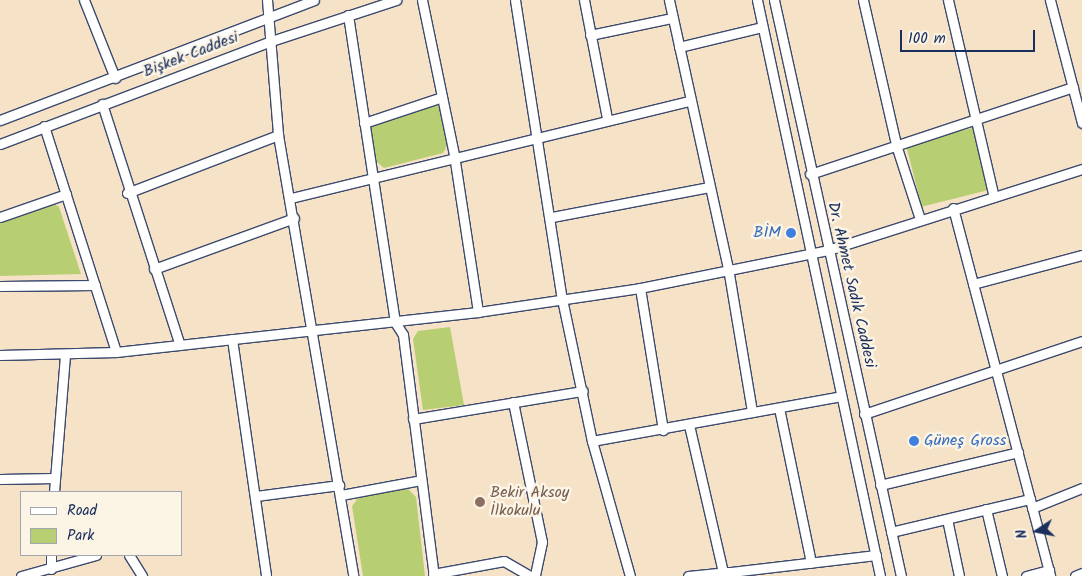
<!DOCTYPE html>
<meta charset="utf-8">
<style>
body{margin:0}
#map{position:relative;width:1082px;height:576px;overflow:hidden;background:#f5e2c7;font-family:Kalam,sans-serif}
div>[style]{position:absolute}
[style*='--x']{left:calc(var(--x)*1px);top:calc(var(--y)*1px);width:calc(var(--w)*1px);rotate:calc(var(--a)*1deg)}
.green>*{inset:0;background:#b7ce72;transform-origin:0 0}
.roads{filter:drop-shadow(1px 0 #3c4a6e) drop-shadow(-1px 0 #3c4a6e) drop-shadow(0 1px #3c4a6e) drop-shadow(0 -1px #3c4a6e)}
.minor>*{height:9px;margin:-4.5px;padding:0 4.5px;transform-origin:4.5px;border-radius:4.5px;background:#fff}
.dots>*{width:14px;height:14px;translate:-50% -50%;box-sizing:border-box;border:2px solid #fcf5e5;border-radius:50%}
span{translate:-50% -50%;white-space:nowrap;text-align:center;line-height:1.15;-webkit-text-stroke:5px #fcf5e5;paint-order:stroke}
.street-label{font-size:16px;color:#1b2f5e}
.shop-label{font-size:16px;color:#366cbe}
.right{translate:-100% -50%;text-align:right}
.left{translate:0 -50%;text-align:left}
.education-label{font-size:16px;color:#785e54}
.legend{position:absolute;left:20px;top:491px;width:162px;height:65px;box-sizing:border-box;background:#fcf5e5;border:1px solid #a2a6af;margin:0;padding:6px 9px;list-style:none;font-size:15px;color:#1b2f5e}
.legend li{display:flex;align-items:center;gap:10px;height:25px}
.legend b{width:25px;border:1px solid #a2a6af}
.north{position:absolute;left:1012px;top:506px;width:50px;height:50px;-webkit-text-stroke:4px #fcf5e5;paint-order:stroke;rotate:259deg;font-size:14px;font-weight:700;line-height:20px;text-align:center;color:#1b2f5e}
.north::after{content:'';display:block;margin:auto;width:18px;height:22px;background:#1b2f5e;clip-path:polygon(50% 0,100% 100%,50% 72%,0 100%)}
.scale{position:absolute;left:900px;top:30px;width:135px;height:22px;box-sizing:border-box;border:2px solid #1b2f5e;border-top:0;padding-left:6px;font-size:15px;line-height:18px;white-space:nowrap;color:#1b2f5e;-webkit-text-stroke:4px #fcf5e5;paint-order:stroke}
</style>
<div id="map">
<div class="green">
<i style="clip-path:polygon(435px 105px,439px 107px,448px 144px,443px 153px,384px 168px,376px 161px,369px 127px)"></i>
<i style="left:973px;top:128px;width:64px;height:69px;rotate:76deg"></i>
<i style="clip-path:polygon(53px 203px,59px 207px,81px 274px,0 276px,0 221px)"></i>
<i style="clip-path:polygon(450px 327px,464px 405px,423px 410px,413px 339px,418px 331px)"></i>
<i style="clip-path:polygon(407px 488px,416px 497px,425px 576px,363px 576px,352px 506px,359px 497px)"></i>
</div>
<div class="roads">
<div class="minor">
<i style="--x:84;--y:0;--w:84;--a:68.3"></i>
<i style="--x:267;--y:0;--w:135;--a:85.3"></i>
<i style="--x:278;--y:135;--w:447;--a:80.3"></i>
<i style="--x:422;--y:0;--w:158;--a:78.3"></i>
<i style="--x:454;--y:155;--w:159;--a:81.3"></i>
<i style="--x:515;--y:0;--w:303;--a:81.1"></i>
<i style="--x:562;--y:299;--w:145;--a:78.1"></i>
<i style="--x:592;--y:441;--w:140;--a:74.3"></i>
<i style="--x:584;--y:0;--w:120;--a:79"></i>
<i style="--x:669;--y:0;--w:274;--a:77.6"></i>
<i style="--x:728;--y:268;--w:146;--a:80.5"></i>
<i style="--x:757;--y:0;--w:589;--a:77.95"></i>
<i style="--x:774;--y:0;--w:590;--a:77.57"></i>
<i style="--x:863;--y:0;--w:152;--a:77.1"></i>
<i style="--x:897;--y:148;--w:75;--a:72.1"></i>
<i style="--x:948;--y:0;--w:202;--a:76.9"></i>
<i style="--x:1050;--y:0;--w:127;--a:75.4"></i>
<i style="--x:348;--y:15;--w:311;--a:81.3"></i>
<i style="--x:395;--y:322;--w:15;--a:58"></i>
<i style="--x:403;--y:335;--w:243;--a:82.7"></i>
<i style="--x:590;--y:35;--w:84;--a:-11.7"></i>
<i style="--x:679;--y:47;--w:85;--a:-13.5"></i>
<i style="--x:102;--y:104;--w:253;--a:72.1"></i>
<i style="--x:0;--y:120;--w:336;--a:-20.9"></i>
<i style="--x:364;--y:123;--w:82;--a:-18.4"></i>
<i style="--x:44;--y:126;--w:237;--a:72.3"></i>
<i style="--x:0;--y:144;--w:290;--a:-20.8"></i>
<i style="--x:271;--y:41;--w:132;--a:-18.2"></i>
<i style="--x:810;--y:174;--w:277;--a:-18.3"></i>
<i style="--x:127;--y:193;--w:162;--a:-21"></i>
<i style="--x:291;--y:198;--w:410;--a:-13.7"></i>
<i style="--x:953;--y:208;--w:381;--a:75.2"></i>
<i style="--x:0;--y:217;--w:70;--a:-19.2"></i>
<i style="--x:552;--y:217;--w:160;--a:-10.8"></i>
<i style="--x:154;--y:269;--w:149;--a:-20"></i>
<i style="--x:973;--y:284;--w:113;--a:-14.9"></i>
<i style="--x:0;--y:286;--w:95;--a:-0.6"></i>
<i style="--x:640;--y:288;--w:144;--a:80.8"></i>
<i style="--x:232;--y:339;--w:239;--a:81.8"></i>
<i style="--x:0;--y:355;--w:116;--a:-1.5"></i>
<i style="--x:116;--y:352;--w:364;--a:-6.3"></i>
<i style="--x:478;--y:312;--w:164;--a:-8.4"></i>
<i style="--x:640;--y:288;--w:192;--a:-11.4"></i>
<i style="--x:828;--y:250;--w:267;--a:-17.7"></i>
<i style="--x:513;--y:402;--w:143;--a:78.3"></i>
<i style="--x:542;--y:542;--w:35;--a:102"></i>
<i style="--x:779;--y:408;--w:158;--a:78.3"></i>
<i style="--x:864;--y:414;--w:230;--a:-18.5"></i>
<i style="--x:413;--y:419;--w:172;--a:-9.4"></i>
<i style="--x:689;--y:425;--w:151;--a:77"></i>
<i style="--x:592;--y:441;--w:253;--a:-10.2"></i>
<i style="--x:0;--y:479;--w:54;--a:-1.1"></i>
<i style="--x:880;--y:485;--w:142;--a:-13.4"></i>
<i style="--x:54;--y:492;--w:136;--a:-85.4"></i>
<i style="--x:341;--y:495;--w:81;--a:-10.6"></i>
<i style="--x:256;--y:496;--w:84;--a:-7.5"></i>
<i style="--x:1032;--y:508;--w:54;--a:-21.8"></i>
<i style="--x:986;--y:509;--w:69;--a:76.6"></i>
<i style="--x:947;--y:519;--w:58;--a:78.1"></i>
<i style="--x:891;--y:532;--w:143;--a:-13.4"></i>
<i style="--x:129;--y:555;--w:25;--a:58"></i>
<i style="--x:51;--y:569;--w:14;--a:-90"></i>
<i style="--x:433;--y:574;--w:72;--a:-10.4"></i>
<i style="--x:504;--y:561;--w:30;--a:30"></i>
<i style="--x:21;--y:576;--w:78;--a:-15.6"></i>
<i style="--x:688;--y:576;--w:40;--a:-5.7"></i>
<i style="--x:732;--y:576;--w:4;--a:-104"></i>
<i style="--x:731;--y:572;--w:146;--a:-6.7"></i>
<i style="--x:1026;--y:576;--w:24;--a:-15"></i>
<i style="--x:1075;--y:576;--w:8;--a:-23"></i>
</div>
</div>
<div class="dots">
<i style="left:791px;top:233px;background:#3f7fe0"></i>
<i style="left:914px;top:441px;background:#3f7fe0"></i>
<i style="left:480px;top:502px;background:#8d6e63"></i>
</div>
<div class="street-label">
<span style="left:191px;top:55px;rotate:-21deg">Bişkek Caddesi</span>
<span style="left:851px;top:285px;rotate:77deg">Dr. Ahmet Sadık Caddesi</span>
</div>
<div class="shop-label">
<span class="right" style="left:781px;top:233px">BİM</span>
<span class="left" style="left:924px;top:441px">Güneş Gross</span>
</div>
<div class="education-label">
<span class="left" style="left:490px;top:502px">Bekir Aksoy<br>İlkokulu</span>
</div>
<ul class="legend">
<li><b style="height:6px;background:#fff"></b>Road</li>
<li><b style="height:14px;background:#b7ce72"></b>Park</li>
</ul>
<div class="north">N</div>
<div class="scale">100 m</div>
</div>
